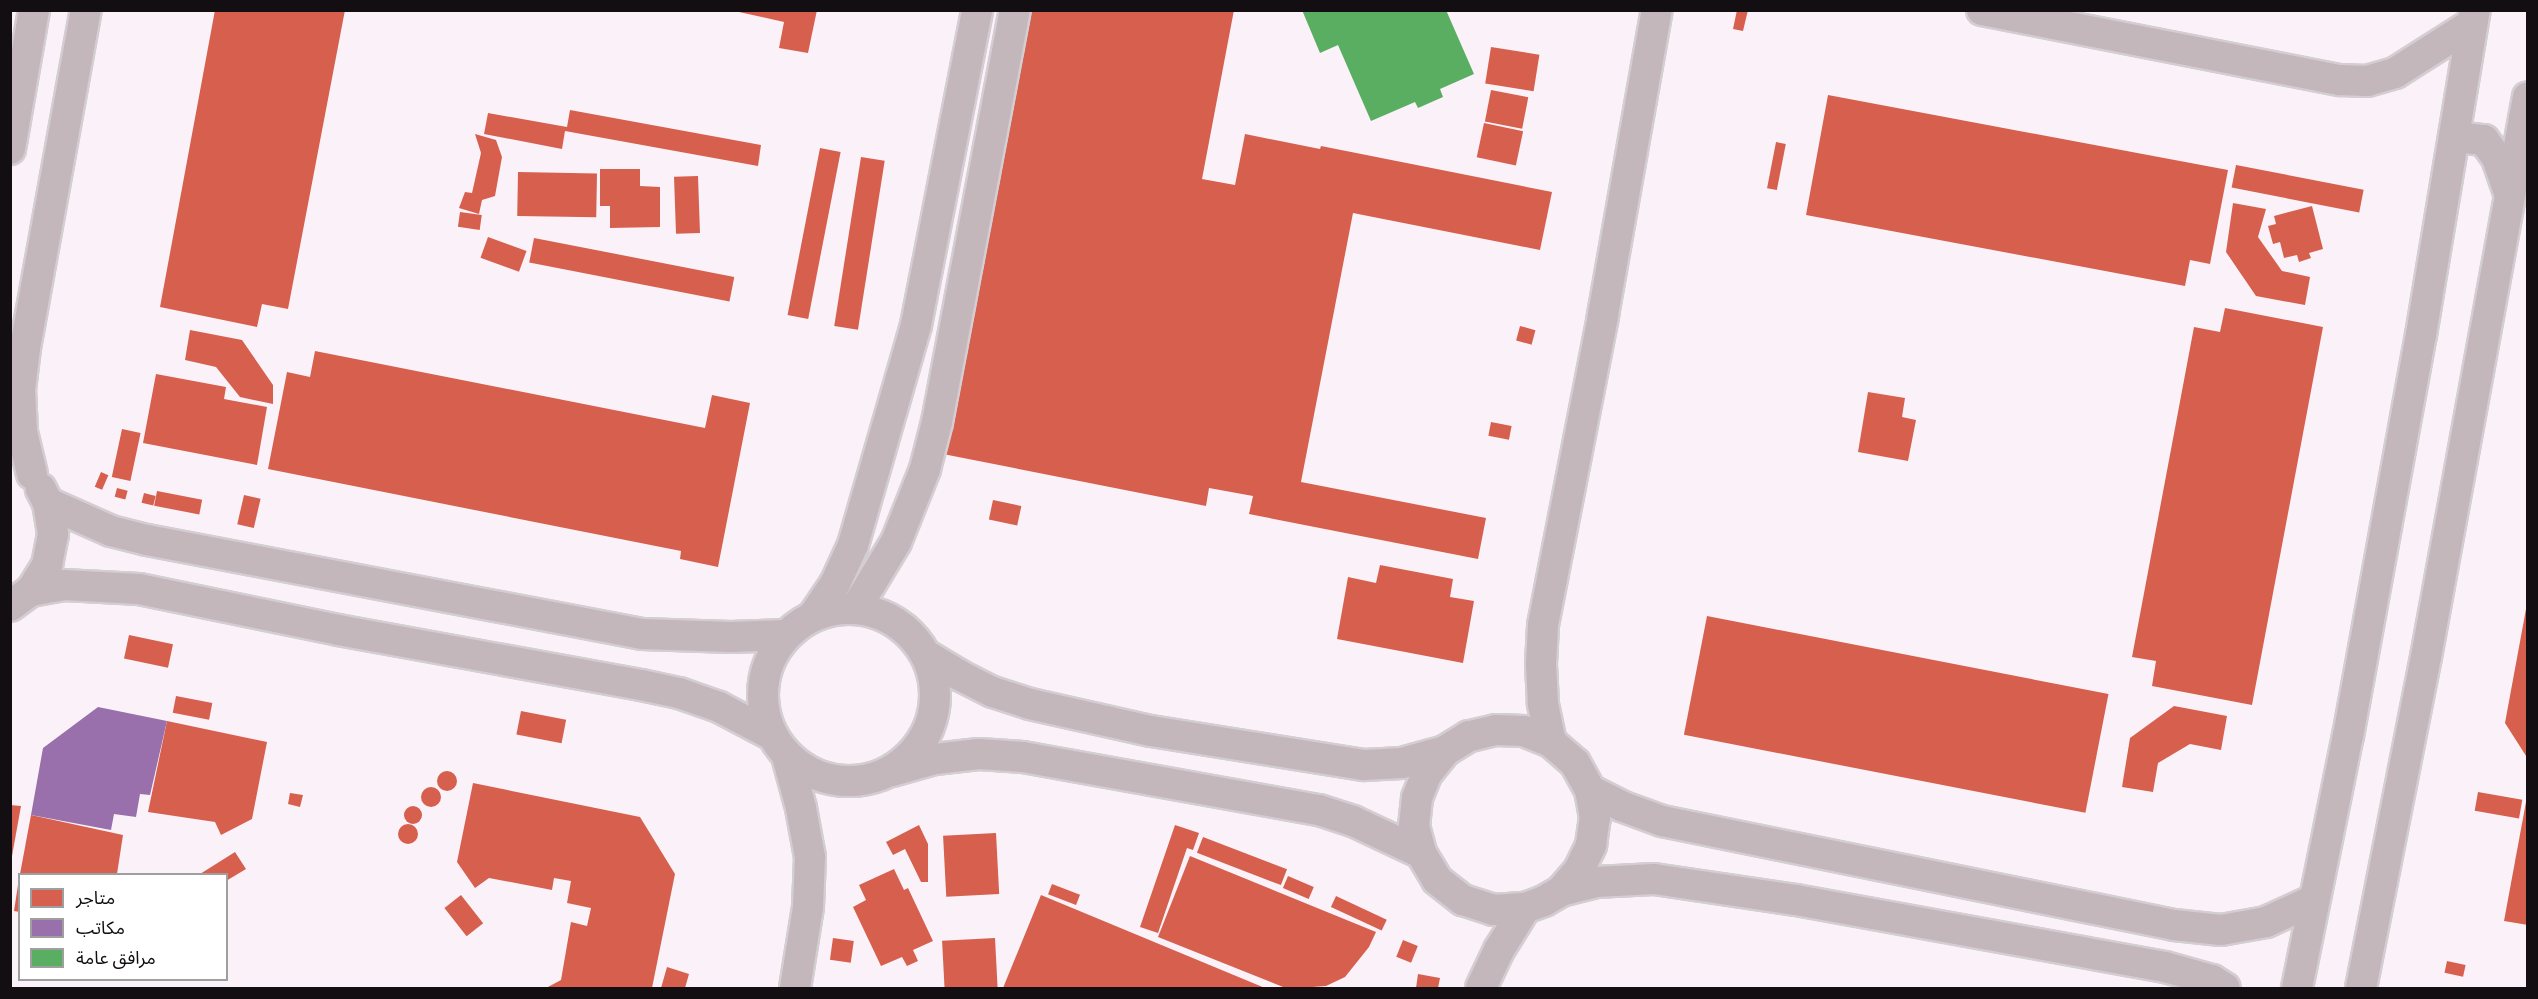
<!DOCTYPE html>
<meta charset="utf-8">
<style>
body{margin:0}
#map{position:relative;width:2538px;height:999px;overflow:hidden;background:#faf2f8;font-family:"Roboto Condensed","Noto Sans Arabic",sans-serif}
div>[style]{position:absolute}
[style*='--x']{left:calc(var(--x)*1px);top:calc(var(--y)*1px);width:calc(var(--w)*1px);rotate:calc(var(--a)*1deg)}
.shops>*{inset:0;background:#d6604d;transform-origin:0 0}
.round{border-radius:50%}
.offices>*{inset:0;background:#9970ab}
.public>*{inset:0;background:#5aae61}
.roads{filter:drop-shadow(2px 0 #d4ced2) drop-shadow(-2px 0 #d4ced2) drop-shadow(0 2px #d4ced2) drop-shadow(0 -2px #d4ced2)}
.minor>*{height:30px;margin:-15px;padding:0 15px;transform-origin:15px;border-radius:15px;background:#c4b7bc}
.minor>.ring{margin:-15px;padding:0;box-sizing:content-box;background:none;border:30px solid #c4b7bc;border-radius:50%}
span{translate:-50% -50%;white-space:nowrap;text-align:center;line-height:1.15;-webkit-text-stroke:6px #fff;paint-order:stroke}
.frame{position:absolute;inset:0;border:12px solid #120e11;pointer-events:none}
.legend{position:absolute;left:18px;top:873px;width:210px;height:108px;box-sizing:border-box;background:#fff;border:2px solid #a09fa0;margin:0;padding:8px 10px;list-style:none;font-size:18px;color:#120e11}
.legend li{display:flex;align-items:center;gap:12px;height:30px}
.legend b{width:30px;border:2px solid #a09fa0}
</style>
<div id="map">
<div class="shops">
<i style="clip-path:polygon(215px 10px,345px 10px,288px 309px,262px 304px,257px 327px,160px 307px)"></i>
<i style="clip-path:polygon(730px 10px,817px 10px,808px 53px,779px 48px,784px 22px)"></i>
<i style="clip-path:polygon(1029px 10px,1234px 10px,1202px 179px,1235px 185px,1245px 134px,1320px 149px,1321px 146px,1552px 192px,1540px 250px,1353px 213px,1301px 482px,1486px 518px,1478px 559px,1249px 514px,1253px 496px,1209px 488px,1206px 506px,943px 454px)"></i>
<i style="clip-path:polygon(1737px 10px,1748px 10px,1743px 31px,1733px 29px)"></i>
<i style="left:1491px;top:47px;width:49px;height:37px;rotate:9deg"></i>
<i style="left:1491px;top:90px;width:38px;height:32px;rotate:11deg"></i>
<i style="clip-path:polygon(1828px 95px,2228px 170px,2210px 264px,2190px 260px,2185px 286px,1806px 215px)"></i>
<i style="clip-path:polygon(570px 110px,761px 145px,758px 166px,565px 131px,562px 149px,484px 134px,488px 113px,567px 127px)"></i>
<i style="left:1484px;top:123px;width:40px;height:35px;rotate:12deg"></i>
<i style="clip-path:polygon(475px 134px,496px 140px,502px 157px,495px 196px,482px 200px,479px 214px,459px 208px,465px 192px,472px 193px,481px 153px)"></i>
<i style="left:1776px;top:142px;width:10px;height:47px;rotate:11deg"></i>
<i style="left:820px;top:148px;width:21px;height:170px;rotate:11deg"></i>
<i style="left:861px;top:157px;width:24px;height:171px;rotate:9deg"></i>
<i style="left:2236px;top:165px;width:130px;height:23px;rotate:11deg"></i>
<i style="clip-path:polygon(600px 169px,640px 169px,640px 186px,660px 187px,660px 227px,610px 228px,610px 206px,600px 206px)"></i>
<i style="left:518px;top:172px;width:79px;height:44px;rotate:1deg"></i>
<i style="left:698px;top:176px;width:57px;height:24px;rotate:88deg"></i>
<i style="clip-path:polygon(2233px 203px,2266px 209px,2258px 237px,2282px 271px,2310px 277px,2305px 305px,2256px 296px,2226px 252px)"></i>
<i style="clip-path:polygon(2312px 206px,2323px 249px,2309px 253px,2311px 258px,2299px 262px,2297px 255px,2284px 258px,2280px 242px,2273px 244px,2268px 226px,2276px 224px,2274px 216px)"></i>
<i style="left:460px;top:212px;width:22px;height:15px;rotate:8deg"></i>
<i style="left:488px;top:237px;width:41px;height:22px;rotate:20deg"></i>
<i style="left:534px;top:238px;width:204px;height:25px;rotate:11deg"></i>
<i style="clip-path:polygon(2225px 308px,2323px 327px,2252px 705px,2152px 686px,2156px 661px,2132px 657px,2194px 327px,2220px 332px)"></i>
<i style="left:1520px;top:326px;width:16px;height:15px;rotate:15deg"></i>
<i style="clip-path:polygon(190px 330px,242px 340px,273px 385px,273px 404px,240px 397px,216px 367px,185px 360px)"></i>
<i style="clip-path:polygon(315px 351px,705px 428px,712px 395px,750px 403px,718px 567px,680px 559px,681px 551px,268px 469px,287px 372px,310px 377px)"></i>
<i style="clip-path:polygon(156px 374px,226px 387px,224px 399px,267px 407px,257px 465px,143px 443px)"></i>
<i style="clip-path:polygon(1868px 392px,1905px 398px,1902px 417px,1916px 420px,1908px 461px,1858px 452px)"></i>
<i style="left:1491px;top:422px;width:21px;height:14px;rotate:11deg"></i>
<i style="left:122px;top:429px;width:19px;height:49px;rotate:12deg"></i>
<i style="left:101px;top:472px;width:8px;height:16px;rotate:23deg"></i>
<i style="left:117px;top:488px;width:11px;height:9px;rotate:15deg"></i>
<i style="left:157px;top:491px;width:46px;height:15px;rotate:11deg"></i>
<i style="left:144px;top:493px;width:12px;height:10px;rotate:14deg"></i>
<i style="left:244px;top:495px;width:17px;height:30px;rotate:13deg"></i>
<i style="left:993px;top:500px;width:29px;height:20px;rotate:12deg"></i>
<i style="clip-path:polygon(1380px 565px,1453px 579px,1450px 597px,1474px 601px,1463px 663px,1337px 639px,1348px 577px,1376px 583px)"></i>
<i style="clip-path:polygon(2526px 609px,2528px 609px,2528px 759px,2505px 723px)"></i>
<i style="left:1707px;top:616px;width:409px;height:121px;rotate:11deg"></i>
<i style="left:129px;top:635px;width:45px;height:24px;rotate:12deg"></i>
<i style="left:176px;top:696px;width:37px;height:17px;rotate:11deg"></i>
<i style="clip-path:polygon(2174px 706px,2227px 716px,2221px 750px,2190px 744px,2158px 763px,2153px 792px,2122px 787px,2130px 738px)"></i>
<i style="left:521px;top:711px;width:46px;height:24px;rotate:11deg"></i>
<i style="clip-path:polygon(167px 721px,267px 742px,252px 819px,221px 835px,215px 822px,148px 812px)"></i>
<i class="round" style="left:437px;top:771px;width:20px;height:20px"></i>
<i style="clip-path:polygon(473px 783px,640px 817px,675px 874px,652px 988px,546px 988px,561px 980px,571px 922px,587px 926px,591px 908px,567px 903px,571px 881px,554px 878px,552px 890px,489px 878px,475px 888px,457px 862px)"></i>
<i class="round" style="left:421px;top:787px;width:20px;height:20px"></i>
<i style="left:2478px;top:792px;width:45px;height:19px;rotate:10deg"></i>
<i style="clip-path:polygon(290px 793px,303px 795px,300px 807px,288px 804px)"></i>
<i style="clip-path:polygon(2526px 802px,2528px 802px,2528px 925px,2504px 921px)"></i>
<i style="clip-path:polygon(10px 805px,21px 806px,12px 856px,10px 856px)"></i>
<i class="round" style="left:404px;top:806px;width:18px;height:18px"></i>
<i style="clip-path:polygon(31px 815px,123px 835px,117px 874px,20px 874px)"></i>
<i class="round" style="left:398px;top:824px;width:20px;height:20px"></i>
<i style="clip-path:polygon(919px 825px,928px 844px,928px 882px,921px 882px,905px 849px,893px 855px,886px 842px)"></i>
<i style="clip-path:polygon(1175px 825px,1199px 833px,1193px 850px,1187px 848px,1158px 933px,1140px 927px)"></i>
<i style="left:996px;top:833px;width:61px;height:53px;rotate:87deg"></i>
<i style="left:1203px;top:837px;width:90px;height:17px;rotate:21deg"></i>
<i style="clip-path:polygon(235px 852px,246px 869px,226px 881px,226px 874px,200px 874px)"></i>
<i style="clip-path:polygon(1190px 856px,1376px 932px,1369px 947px,1345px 977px,1326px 986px,1298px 988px,1283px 987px,1158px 937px)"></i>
<i style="clip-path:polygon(894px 869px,904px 890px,908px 888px,933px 941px,913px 950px,918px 961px,907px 966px,902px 957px,881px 966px,853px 907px,866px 900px,859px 885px)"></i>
<i style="left:1288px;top:876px;width:28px;height:13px;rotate:23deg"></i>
<i style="left:1052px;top:884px;width:30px;height:11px;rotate:21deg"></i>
<i style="clip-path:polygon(18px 885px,20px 885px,20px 912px,14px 911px)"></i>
<i style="left:461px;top:895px;width:36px;height:21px;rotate:52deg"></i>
<i style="clip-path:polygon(1041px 895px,1265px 988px,1003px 988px)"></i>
<i style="left:1336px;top:896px;width:56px;height:12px;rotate:25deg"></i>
<i style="left:833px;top:938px;width:21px;height:22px;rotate:8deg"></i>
<i style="left:995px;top:938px;width:50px;height:53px;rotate:87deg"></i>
<i style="left:1403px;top:940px;width:16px;height:18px;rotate:22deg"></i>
<i style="left:2447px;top:961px;width:19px;height:12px;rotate:12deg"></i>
<i style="clip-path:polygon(667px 967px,689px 974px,685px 988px,661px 988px)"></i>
<i style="clip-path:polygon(1418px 974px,1440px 978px,1438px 988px,1416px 988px)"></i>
</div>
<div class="offices">
<i style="clip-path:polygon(98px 707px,167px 721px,150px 795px,140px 794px,136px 817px,114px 814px,111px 830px,31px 815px,43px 748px)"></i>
</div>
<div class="public">
<i style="clip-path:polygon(1302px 10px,1446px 10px,1474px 74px,1440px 89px,1443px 97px,1418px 108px,1415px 102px,1371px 121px,1338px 45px,1320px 53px)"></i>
</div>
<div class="roads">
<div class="minor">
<i style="--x:1982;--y:10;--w:365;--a:11.1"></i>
<i style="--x:2340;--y:80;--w:27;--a:2"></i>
<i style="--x:2367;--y:81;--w:29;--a:-16"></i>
<i style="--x:2395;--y:73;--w:91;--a:-32.5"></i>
<i style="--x:2454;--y:142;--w:11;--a:-22"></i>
<i style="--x:2464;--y:138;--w:20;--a:6"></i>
<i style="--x:2484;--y:140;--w:22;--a:54"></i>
<i style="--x:2497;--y:158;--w:37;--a:71"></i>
<i style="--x:10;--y:149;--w:141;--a:-80.2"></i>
<i style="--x:32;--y:474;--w:43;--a:-103.4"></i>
<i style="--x:22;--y:432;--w:42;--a:-92.7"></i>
<i style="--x:20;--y:390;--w:42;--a:-83.2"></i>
<i style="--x:25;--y:348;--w:343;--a:-79.8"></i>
<i style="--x:48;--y:503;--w:69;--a:24"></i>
<i style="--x:111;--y:531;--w:37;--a:14"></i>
<i style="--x:147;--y:540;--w:504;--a:10.75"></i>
<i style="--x:642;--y:634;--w:89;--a:1.9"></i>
<i style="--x:731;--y:637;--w:55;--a:-2.1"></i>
<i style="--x:31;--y:591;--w:34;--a:-10"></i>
<i style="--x:64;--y:585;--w:75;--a:3.1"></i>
<i style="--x:139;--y:589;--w:203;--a:11.6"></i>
<i style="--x:338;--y:630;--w:308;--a:10.3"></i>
<i style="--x:641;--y:685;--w:39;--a:12"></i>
<i style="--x:679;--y:693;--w:42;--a:19.3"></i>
<i style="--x:719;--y:707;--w:60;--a:27.8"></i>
<i style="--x:10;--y:606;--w:26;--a:-36"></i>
<i style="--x:31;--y:591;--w:31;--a:-58"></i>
<i style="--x:47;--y:565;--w:32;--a:-79"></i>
<i style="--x:53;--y:534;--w:31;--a:-99"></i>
<i style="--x:48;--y:503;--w:16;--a:-117"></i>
<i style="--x:856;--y:608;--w:77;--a:-58.8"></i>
<i style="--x:896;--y:542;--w:79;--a:-68.3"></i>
<i style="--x:925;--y:469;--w:49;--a:-75.7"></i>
<i style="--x:937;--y:422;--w:419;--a:-79.3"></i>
<i class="ring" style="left:763px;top:609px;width:142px;height:142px"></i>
<i style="--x:814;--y:615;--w:37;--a:-56"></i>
<i style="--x:835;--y:584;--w:43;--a:-65.2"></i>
<i style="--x:853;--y:545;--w:229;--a:-74"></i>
<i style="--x:916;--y:325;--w:321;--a:-79"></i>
<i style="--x:926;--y:655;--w:39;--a:31"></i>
<i style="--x:959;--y:675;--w:38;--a:27"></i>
<i style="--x:993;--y:692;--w:39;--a:18"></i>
<i style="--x:1030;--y:704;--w:124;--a:12.6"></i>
<i style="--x:1151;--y:731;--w:216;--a:9.1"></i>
<i style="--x:1364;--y:765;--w:38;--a:-3"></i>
<i style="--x:1402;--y:763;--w:45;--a:-15.6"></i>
<i style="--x:1551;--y:742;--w:40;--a:-102"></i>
<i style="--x:1543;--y:703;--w:39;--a:-93"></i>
<i style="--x:1541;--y:664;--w:39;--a:-87"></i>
<i style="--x:1543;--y:625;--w:316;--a:-79"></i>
<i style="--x:1603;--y:315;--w:310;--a:-80"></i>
<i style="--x:787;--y:756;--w:54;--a:74.9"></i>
<i style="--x:801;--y:808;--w:50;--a:79.6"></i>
<i style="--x:810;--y:857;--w:50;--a:92.3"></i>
<i style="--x:808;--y:907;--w:82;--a:99.1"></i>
<i style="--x:892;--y:771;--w:45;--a:-15.6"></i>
<i style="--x:935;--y:759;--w:44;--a:-6.5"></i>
<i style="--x:979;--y:754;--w:44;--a:3.9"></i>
<i style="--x:1023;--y:757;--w:301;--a:10.2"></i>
<i style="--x:1319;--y:810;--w:36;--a:18"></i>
<i style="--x:1353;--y:821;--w:75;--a:25.2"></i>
<i style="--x:1421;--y:853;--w:31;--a:59"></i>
<i style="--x:1437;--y:880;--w:33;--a:38"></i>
<i style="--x:1463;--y:900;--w:32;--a:18"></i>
<i style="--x:1493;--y:910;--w:32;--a:-4"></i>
<i style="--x:1525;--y:908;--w:20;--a:-20"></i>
<i style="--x:1544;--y:901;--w:20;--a:-30"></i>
<i style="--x:1561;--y:891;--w:28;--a:-49"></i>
<i style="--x:1579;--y:870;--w:28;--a:-64"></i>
<i style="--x:1591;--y:845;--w:27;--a:-82"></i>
<i style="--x:1595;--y:818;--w:28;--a:-100"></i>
<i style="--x:1590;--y:790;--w:31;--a:-119"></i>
<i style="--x:1575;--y:763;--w:32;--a:-139"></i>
<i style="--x:1551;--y:742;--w:29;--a:-158"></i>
<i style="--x:1524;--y:731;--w:28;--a:-178"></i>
<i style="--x:1496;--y:730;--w:28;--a:167"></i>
<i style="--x:1469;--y:736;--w:28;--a:148"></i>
<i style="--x:1445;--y:751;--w:28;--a:129"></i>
<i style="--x:1427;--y:773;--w:27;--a:112"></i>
<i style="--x:1417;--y:798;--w:28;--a:96"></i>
<i style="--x:1414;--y:826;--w:28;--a:75"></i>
<i style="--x:1590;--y:790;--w:35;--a:27"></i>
<i style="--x:1621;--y:806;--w:44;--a:20.1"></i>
<i style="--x:1662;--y:821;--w:522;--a:11.48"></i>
<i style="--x:2174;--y:925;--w:47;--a:6.1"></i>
<i style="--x:2221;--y:930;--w:46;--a:-10.1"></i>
<i style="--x:2266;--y:922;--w:53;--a:-24.6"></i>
<i style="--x:1561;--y:891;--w:36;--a:-14"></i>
<i style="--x:1596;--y:882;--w:58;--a:-3"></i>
<i style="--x:1654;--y:879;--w:144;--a:8.4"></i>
<i style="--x:1796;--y:900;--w:375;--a:10.3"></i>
<i style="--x:2165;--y:967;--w:49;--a:15.5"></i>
<i style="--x:2212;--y:980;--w:15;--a:32"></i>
<i style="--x:1481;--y:988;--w:42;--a:-64.7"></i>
<i style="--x:1499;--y:950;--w:49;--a:-58.2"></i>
<i style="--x:2297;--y:988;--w:257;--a:-78.6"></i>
<i style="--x:2348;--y:736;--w:408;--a:-79.7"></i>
<i style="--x:2421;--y:335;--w:329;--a:-80.6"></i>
<i style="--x:2361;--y:988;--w:337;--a:-78.9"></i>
<i style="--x:2426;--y:657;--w:569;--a:-79.68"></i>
</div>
</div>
<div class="frame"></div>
<ul class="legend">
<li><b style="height:16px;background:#d6604d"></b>متاجر</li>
<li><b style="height:16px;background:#9970ab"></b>مكاتب</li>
<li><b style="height:16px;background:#5aae61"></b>مرافق عامة</li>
</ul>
</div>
